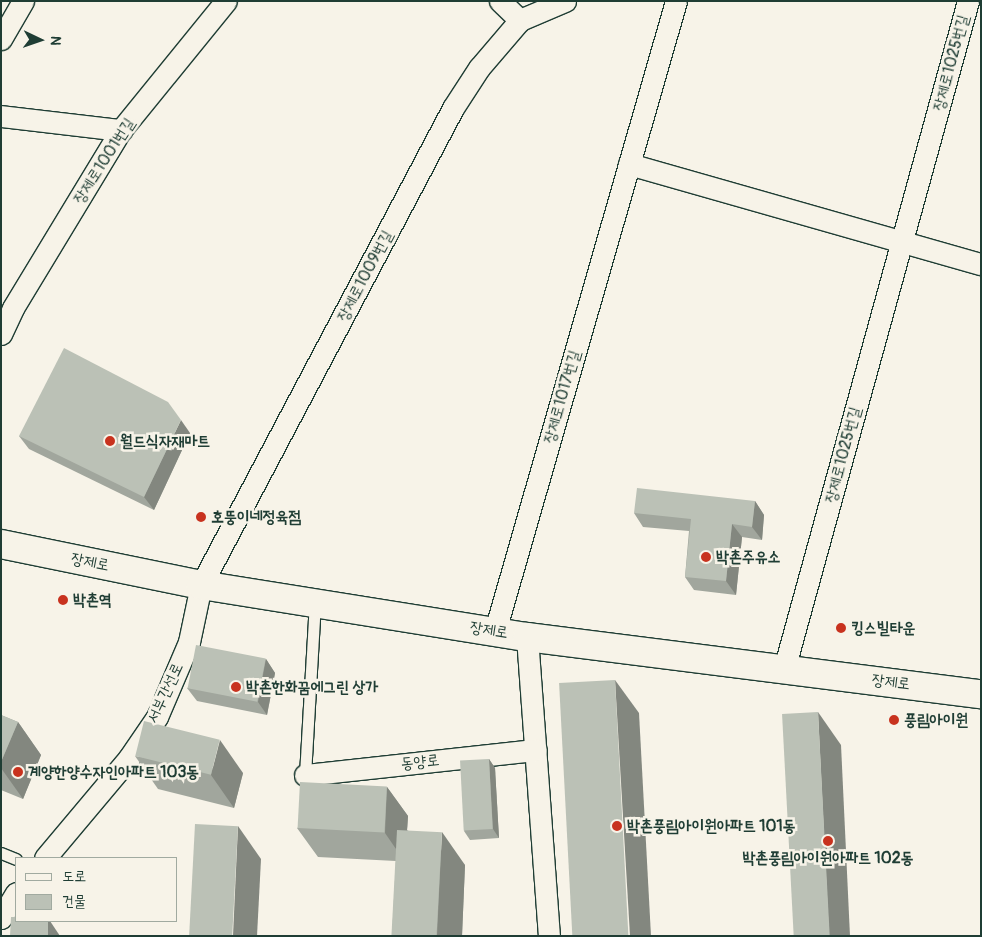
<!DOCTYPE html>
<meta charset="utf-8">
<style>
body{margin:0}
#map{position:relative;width:982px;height:937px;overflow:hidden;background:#f7f3e8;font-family:Pangolin,"Poor Story",sans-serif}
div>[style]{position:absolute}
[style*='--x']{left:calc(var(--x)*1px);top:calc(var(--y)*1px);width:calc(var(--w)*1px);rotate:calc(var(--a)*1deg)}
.roads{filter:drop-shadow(1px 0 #1f3d34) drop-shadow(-1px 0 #1f3d34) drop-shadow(0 1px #1f3d34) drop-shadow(0 -1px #1f3d34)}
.lane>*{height:11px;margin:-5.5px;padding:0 5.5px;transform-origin:5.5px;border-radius:5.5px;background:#f7f3e8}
.street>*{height:21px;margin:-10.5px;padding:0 10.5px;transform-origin:10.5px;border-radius:10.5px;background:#f7f3e8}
.secondary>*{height:28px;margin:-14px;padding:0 14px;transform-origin:14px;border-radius:14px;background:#f7f3e8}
.wall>*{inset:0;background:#a1a69d}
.shaded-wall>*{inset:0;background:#83877f}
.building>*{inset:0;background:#bbc1b6;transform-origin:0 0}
.dots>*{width:14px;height:14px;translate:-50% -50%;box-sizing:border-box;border:2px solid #f7f3e8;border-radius:50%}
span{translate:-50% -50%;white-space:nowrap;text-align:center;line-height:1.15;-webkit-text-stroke:5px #f7f3e8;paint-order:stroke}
.street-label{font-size:16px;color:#1f3d34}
.poi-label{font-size:16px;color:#1f3d34;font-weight:700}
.left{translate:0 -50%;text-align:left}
.frame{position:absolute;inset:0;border:2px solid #1f3d34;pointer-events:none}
.legend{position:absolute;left:15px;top:857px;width:162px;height:65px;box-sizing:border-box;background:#f7f3e8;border:1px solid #a1aaa0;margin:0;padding:6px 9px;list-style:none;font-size:15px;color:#1f3d34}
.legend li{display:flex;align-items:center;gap:10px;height:25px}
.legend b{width:25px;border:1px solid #a1aaa0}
.north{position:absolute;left:15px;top:15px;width:50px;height:50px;-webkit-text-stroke:4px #f7f3e8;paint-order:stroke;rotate:93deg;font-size:14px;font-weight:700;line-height:20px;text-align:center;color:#1f3d34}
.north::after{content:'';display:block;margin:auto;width:18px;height:22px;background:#1f3d34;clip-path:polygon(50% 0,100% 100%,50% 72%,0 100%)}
</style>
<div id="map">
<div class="roads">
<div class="lane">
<i style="--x:305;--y:775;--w:173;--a:-86.7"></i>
<i style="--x:1;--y:853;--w:16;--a:22"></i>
</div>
<div class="street">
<i style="--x:500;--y:1;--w:28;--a:44"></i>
<i style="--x:1;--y:39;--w:44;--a:-59.9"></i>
<i style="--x:1;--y:116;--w:121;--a:6.7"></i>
<i style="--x:629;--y:164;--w:366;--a:15.9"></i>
<i style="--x:1;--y:334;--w:29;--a:-65"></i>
<i style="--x:13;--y:308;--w:208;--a:-58.8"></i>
<i style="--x:121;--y:130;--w:166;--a:-50.9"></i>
<i style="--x:495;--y:631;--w:655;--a:-73.97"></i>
<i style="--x:527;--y:637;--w:300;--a:85.8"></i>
<i style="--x:784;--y:669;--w:693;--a:-74.6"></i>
<i style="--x:305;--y:775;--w:232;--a:-6.2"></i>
<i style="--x:45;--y:858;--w:131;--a:-50"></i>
<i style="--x:129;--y:758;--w:50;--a:-55.7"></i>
<i style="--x:157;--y:717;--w:82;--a:-66.9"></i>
<i style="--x:189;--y:642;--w:58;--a:-78.1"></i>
<i style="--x:201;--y:585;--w:539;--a:-62.15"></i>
<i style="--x:453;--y:108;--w:48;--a:-57"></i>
<i style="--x:479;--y:68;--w:63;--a:-49.5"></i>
<i style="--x:520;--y:20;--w:49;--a:-22.9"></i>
<i style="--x:1;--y:918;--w:29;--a:-59"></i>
</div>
<div class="secondary">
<i style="--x:1;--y:544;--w:204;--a:11.6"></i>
<i style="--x:201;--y:585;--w:330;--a:9.1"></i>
<i style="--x:527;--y:637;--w:458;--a:7.2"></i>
</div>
</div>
<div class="wall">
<i style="clip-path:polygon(190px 433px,154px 510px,29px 449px,19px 436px)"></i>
<i style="clip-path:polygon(755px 501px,764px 515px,762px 540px,742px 537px,736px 595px,694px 590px,685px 577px,689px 531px,643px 527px,634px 513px)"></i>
<i style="clip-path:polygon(266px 659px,275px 673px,267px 715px,197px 701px,187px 688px)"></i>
<i style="clip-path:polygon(1px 715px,18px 722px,41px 755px,23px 799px,1px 790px)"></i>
<i style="clip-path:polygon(135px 756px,243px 773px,234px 808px,158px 789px)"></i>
<i style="clip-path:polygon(489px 759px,495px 768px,499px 838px,470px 840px,464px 831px)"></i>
<i style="clip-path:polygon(387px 787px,408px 816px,407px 830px,465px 865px,462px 936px,392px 936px,396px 861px,318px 857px,297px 828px)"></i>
</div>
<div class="shaded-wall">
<i style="clip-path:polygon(181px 420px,190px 433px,154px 510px,144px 497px)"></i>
<i style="clip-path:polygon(755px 501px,764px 515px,762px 540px,752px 527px)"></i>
<i style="clip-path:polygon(732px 524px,742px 537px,736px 595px,726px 581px)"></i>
<i style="clip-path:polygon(266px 659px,275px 673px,267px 715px,258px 702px)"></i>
<i style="clip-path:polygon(615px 680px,639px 713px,651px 936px,630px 936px)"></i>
<i style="clip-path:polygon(818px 712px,841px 745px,850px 936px,829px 936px)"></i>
<i style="clip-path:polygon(18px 722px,41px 755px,23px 799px,1px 768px,1px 762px)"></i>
<i style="clip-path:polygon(220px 740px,243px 773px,234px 808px,211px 775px)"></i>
<i style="clip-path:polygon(489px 759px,495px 768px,499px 838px,493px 829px)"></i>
<i style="clip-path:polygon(387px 787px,408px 816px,405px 862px,385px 833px)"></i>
<i style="clip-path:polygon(238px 826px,261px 859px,257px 936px,233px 936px)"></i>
<i style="clip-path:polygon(442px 832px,465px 865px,462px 936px,437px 936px)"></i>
<i style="clip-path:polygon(48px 921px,50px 921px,60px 936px,48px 936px)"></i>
</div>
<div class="building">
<i style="clip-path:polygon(64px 348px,168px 402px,181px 420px,144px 497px,19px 436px)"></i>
<i style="clip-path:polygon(637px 488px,755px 501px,752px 527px,732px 524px,726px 581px,685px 577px,691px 519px,634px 513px)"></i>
<i style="left:196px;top:645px;width:71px;height:44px;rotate:11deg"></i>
<i style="left:615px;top:680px;width:256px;height:56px;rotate:87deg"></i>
<i style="left:818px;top:712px;width:224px;height:36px;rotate:87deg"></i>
<i style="clip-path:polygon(1px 715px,18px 722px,1px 762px)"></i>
<i style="left:144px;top:721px;width:78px;height:36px;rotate:14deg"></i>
<i style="left:489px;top:759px;width:70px;height:29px;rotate:87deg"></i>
<i style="left:300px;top:782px;width:87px;height:46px;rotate:3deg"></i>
<i style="left:195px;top:824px;width:43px;height:112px;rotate:3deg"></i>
<i style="left:397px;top:830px;width:45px;height:106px;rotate:3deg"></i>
<i style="clip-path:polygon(11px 917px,16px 917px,16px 921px,48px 921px,48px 936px,10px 936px)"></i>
</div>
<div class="dots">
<i style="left:110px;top:441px;background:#c8321e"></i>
<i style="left:201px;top:517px;background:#c8321e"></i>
<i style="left:706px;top:557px;background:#c8321e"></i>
<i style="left:63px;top:600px;background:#c8321e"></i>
<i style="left:841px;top:628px;background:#c8321e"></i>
<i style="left:236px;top:687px;background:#c8321e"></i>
<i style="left:894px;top:720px;background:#c8321e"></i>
<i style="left:18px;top:772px;background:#c8321e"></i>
<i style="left:617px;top:826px;background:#c8321e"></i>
<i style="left:828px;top:841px;background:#c8321e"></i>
</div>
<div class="street-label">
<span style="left:951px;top:63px;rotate:-75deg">장제로1025번길</span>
<span style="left:104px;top:161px;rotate:-57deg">장제로1001번길</span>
<span style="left:365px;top:276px;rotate:-62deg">장제로1009번길</span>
<span style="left:562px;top:397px;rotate:-74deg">장제로1017번길</span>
<span style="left:843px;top:455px;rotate:-75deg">장제로1025번길</span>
<span style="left:90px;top:562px;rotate:11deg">장제로</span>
<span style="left:489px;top:630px;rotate:9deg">장제로</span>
<span style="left:891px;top:682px;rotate:7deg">장제로</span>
<span style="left:165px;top:693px;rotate:-65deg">서부간선로</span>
<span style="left:420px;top:762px;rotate:-6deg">동양로</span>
</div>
<div class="poi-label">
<span class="left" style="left:120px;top:441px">월드식자재마트</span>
<span class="left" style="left:211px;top:517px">호뚱이네정육점</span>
<span class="left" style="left:716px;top:557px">박촌주유소</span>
<span class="left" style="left:73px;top:600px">박촌역</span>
<span class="left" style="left:851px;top:628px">킹스빌타운</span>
<span class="left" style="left:246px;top:687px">박촌한화꿈에그린 상가</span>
<span class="left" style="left:904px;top:720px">풍림아이원</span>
<span class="left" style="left:28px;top:772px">계양한양수자인아파트 103동</span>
<span class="left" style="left:627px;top:826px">박촌풍림아이원아파트 101동</span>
<span style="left:828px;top:858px">박촌풍림아이원아파트 102동</span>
</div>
<div class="frame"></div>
<ul class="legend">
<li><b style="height:6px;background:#f7f3e8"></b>도로</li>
<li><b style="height:14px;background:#bbc1b6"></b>건물</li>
</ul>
<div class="north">N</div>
</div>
